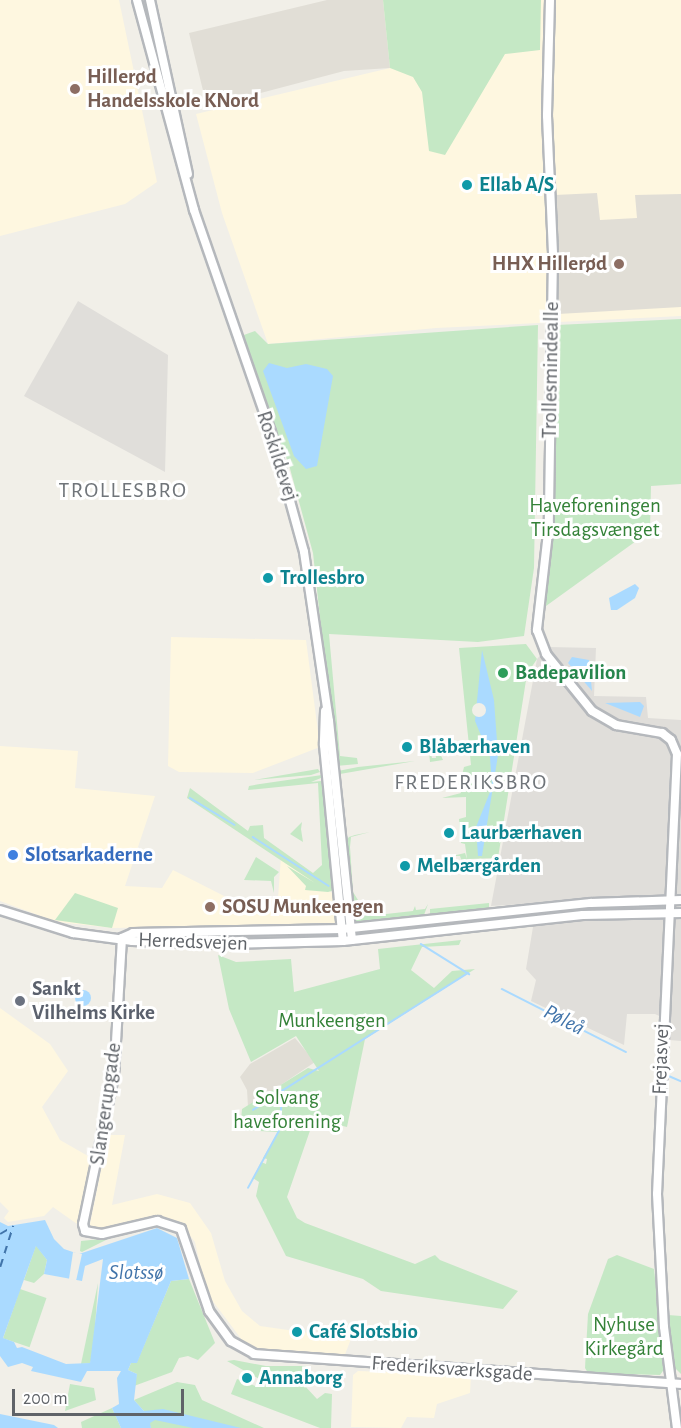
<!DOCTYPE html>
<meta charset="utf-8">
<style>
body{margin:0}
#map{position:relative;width:681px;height:1428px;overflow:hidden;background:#f1efe8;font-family:"Alegreya Sans",sans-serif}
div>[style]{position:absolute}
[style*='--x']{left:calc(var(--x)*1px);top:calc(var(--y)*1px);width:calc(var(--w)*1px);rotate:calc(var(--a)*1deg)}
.commercial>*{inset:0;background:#fef7e0}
.industrial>*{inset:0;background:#e0deda}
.education>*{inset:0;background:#e1ded6}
.green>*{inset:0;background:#c5e8c5;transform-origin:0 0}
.water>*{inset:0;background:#aadaff}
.round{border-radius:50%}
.pier>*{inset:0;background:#f1efe8}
.stream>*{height:1.5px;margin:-0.75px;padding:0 0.75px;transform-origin:0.75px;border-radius:0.75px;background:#aadaff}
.ferry>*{height:1.5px;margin-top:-0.75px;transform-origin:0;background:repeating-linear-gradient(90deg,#4174aa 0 8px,transparent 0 14px)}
.roads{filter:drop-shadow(2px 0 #b5b8bc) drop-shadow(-2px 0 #b5b8bc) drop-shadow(0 2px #b5b8bc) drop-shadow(0 -2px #b5b8bc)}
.minor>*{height:8px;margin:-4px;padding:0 4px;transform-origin:4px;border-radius:4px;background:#fff}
.dots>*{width:16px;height:16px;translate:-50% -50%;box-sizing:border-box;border:3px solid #fff;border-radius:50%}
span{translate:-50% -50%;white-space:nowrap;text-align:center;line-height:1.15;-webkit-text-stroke:6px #fff;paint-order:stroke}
.education-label{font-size:21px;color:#785e54;font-weight:700}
.left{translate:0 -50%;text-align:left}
.right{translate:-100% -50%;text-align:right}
.culture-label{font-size:21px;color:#0d838f;font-weight:700}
.street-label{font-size:21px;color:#5f6368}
.park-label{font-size:21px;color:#348238}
.leisure-label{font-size:21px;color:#27864d;font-weight:700}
.shop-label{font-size:21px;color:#366cbe;font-weight:700}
.worship-label{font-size:21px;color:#5b616d;font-weight:700}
.neighbourhood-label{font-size:22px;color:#70757a;letter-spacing:1.5px}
.water-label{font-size:22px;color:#4174aa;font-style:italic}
.scale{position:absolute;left:12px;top:1389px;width:172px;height:27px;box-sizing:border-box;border:3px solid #5f6368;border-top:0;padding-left:8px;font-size:18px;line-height:21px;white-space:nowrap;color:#5f6368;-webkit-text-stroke:4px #fff;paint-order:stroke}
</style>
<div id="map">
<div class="commercial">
<i style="clip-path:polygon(0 0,119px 0,157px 182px,125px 204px,0 236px)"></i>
<i style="clip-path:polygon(383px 0,681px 0,681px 316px,436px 328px,268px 344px,222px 213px,196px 114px,390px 68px)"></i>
<i style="clip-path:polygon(171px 637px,306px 640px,320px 747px,253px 773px,179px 772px,168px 766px)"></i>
<i style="clip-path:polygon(0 746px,78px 751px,75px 788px,155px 796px,125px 886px,162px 888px,173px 870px,230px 899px,278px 898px,281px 857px,335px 895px,339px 924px,113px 928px,57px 922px,0 901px)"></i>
<i style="clip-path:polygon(0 1008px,50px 1044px,68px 1071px,42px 1107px,60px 1140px,95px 1160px,77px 1224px,53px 1207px,44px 1216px,8px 1222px,4px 1218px,9px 1211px,0 1202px)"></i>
<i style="clip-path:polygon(108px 1135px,125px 1135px,112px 1205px,157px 1194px,190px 1203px,211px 1233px,225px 1281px,242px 1311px,260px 1326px,351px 1339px,344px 1357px,256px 1350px,245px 1344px,206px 1292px,195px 1242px,180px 1223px,156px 1219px,121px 1228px,89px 1229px)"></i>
<i style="clip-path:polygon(358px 1371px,471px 1375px,470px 1393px,437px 1404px,434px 1418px,407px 1417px,401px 1428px,351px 1427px,353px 1375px)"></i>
</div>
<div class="industrial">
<i style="clip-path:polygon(78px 301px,168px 355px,165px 472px,24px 396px)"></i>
<i style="clip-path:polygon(548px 647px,596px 648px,594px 696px,646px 697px,648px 718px,681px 720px,681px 1041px,669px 1040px,670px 1021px,655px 1014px,627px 1014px,624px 1045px,531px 1001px,536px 980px,526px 969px,537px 903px,491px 906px,537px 659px)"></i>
</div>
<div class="education">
<i style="clip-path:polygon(327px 0,383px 0,390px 68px,344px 71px,207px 107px,189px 33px)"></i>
<i style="clip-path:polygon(597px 193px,600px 220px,637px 218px,635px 195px,681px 194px,681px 307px,558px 314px,555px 195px)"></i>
<i style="clip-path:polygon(295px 1038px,315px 1062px,248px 1107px,247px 1090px,240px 1077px,250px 1064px)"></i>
</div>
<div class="green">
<i style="clip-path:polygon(383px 0,541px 0,540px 50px,505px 54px,445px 155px,429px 151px,422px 92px,413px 77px,390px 68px)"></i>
<i style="clip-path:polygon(681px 319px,681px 484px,651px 486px,650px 531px,546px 606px,557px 325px)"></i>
<i style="clip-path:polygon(538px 325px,534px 568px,524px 636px,478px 642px,329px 634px,340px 756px,357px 758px,358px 764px,336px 766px,313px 553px,289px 465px,241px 336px,255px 331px,268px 344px)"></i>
<i style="clip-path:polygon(526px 644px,537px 659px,527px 674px,498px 858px,467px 859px,467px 864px,463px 865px,460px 856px,454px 856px,451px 869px,445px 862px,448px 857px,465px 853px,467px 859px,465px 844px,461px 843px,459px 819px,466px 817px,466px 797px,442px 798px,461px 793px,457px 783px,443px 783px,442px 779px,461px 779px,464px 767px,471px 765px,459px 648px)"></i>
<i style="clip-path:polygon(434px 740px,440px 740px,437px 747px,443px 760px,430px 762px,428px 742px,432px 758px,436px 758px)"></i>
<i style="clip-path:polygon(415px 761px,340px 774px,338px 771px,358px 767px)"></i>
<i style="clip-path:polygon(318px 769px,320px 772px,311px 775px,254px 780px)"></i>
<i style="clip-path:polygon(322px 775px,325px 777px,325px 789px,321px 778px,311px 782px,321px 781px,327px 814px,335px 890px,328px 892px,305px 890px,306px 886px,287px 866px,315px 883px,187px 798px,190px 788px,248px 831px,250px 826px,263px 825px,264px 838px,313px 873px,322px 865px,318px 783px,248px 790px,249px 786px,260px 784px)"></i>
<i style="clip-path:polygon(302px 822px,301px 829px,303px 842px,290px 834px)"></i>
<i style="clip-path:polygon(370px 832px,351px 837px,350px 847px,353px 892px,368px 916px,413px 911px,415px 906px,416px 910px,425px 909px,428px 904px,424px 915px,430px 914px,430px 909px,489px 903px,489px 911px,356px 922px,345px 840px,348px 836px,346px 841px,349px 837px,355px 835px)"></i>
<i style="clip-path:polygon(256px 857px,279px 872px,274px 877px,274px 893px,271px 881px,244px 880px)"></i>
<i style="clip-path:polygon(75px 893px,118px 908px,112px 928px,55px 920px)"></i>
<i style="clip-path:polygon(461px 940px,459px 945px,422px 947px,411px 970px,434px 988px,452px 971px,475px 969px,365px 1039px,347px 1127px,314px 1119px,287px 1197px,297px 1218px,305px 1223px,415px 1264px,435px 1255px,440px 1260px,518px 1291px,503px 1309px,381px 1291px,363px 1279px,286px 1256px,256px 1196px,259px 1182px,253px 1178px,261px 1162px,266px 1164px,267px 1159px,263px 1158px,278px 1132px,240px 1130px,242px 1109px,308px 1068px,319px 1071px,296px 1036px,251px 1062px,229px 1009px,218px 955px,236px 962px,291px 959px,294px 992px,380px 969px,378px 949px)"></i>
<i style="clip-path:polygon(110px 1238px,82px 1252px,80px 1251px,81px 1241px)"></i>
<i style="clip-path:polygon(36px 1245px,47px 1260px,44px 1274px,34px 1283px,24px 1280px)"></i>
<i style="clip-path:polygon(617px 1255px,654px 1269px,665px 1368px,660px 1375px,588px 1373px,585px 1368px,588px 1314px,608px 1259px)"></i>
<i style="clip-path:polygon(189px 1279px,215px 1343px,198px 1360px,188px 1356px,179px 1358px,172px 1372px,134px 1386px,137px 1374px,128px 1370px,131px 1363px,137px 1362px,171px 1281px)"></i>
<i style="clip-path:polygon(98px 1283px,93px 1357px,90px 1363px,81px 1364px)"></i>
<i style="left:20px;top:1289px;width:28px;height:52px;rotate:19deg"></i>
<i style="clip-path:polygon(668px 1315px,681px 1316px,681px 1374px,674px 1367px)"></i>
<i style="clip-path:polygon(234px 1360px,266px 1366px,306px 1366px,304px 1385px,317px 1399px,325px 1393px,332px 1394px,331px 1428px,320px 1428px,231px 1394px,237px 1379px,258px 1387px,261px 1380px,227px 1361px)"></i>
<i style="clip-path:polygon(177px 1382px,195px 1385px,202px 1400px,264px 1428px,151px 1428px,144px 1411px,134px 1400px)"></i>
<i style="clip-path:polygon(70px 1384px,94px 1388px,96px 1400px,65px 1411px)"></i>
<i style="clip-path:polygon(112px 1408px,121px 1428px,82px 1428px,81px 1422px)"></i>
</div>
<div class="water">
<i style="clip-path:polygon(269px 363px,287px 368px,306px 364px,327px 369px,333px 376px,317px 466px,306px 469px,294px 456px,263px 371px)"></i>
<i style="clip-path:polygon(635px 584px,639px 588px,635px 598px,617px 610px,611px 610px,609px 598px)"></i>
<i style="clip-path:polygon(482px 650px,494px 700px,498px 755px,482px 856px,478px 856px,476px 827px,492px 787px,490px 757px,475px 721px)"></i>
<i style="clip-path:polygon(572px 657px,589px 660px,592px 691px,568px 663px)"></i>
<i style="clip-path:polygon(640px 702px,644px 706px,640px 717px,605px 703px)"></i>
<i class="round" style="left:75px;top:990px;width:16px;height:16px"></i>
<i style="clip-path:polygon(evenodd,45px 1220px,54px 1239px,64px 1249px,79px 1254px,157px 1228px,177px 1238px,189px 1279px,171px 1281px,137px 1363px,131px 1363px,128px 1370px,137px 1374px,134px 1400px,144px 1411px,163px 1409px,241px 1428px,193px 1428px,155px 1420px,150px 1423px,151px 1428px,121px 1428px,112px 1408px,119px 1404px,117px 1378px,121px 1371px,87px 1371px,81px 1382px,31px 1371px,33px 1367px,22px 1363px,8px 1367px,0 1356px,0 1222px,8px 1226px,45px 1220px,36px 1246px,47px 1260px,44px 1274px,82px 1281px,85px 1266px,103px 1259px,90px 1363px,66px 1364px,22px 1347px,17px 1348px,14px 1342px,3px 1338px,36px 1246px)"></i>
<i style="clip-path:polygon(0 1414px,54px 1425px,58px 1428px,0 1428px)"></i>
</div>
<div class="pier">
<i class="round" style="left:472px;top:703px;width:14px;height:14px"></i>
<i style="clip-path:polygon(501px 743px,501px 752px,488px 756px,483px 748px)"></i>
<i style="clip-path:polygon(73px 1252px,82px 1254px,76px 1281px,69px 1279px)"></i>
</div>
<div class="stream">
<i style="--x:190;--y:798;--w:52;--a:31"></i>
<i style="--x:253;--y:837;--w:90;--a:32.8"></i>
<i style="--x:357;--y:906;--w:12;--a:31"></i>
<i style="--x:421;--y:944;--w:57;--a:32"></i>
<i style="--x:502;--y:989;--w:139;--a:26.9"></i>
<i style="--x:669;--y:1076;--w:13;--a:23"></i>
<i style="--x:253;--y:1110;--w:35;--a:-33"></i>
<i style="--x:248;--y:1188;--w:67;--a:-61.5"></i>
<i style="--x:280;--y:1129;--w:38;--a:-87"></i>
<i style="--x:282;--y:1091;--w:220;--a:-32.4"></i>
</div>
<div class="ferry">
<i style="--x:0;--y:1234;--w:14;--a:-30"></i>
<i style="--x:0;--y:1267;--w:43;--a:-72.4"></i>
</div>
<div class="roads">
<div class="minor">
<i style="--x:137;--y:0;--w:218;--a:74.8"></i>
<i style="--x:194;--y:210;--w:235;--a:70.9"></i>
<i style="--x:271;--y:432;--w:124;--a:74.6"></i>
<i style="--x:304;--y:552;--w:171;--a:81.6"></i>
<i style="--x:329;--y:721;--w:220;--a:84"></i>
<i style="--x:150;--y:0;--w:178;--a:77.7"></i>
<i style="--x:550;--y:0;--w:116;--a:91.5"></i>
<i style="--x:547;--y:116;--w:139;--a:87.5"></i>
<i style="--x:553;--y:255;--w:269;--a:90.9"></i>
<i style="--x:549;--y:524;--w:107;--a:96.5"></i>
<i style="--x:537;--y:630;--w:26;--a:69"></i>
<i style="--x:546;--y:654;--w:73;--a:51.1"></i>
<i style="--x:592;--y:711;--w:28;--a:30"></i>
<i style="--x:616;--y:725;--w:47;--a:9.9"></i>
<i style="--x:662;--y:733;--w:11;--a:38"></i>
<i style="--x:671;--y:740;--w:15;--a:67"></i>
<i style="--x:677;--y:754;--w:440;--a:92.6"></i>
<i style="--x:657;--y:1194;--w:133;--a:87"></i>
<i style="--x:664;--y:1327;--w:102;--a:82.7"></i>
<i style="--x:325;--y:711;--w:34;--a:92"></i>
<i style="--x:324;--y:745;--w:197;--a:84.5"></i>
<i style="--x:0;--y:910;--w:77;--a:17.5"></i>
<i style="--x:73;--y:933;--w:60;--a:7.7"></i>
<i style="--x:132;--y:941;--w:95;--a:1.8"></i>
<i style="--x:227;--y:944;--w:116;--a:-1.5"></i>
<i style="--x:343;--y:941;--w:241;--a:-6.2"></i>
<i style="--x:583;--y:915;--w:98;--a:-1.2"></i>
<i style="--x:122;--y:938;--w:138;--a:93.3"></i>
<i style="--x:114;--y:1076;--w:151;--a:101.8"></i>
<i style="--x:83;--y:1224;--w:7;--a:74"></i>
<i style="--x:85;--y:1231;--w:17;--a:10"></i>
<i style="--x:102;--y:1234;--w:57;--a:-13.3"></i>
<i style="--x:157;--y:1221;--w:25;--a:18"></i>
<i style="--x:181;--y:1229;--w:87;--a:71.1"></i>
<i style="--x:209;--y:1311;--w:37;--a:54"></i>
<i style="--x:231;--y:1341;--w:26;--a:29"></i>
<i style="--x:254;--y:1354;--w:428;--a:4"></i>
<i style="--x:122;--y:938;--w:12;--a:-24"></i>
<i style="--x:133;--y:933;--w:209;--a:-1.1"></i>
<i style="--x:342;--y:929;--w:250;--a:-6"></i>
<i style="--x:591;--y:903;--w:90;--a:-1.9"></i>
</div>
</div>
<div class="dots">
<i style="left:75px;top:89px;background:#8d6e63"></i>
<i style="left:467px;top:185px;background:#0f9aa8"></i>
<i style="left:619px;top:264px;background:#8d6e63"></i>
<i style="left:268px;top:578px;background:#0f9aa8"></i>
<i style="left:503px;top:673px;background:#2e9e5b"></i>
<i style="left:407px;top:747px;background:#0f9aa8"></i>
<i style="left:449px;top:833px;background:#0f9aa8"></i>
<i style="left:13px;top:855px;background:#3f7fe0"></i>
<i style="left:405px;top:866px;background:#0f9aa8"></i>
<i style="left:210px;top:907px;background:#8d6e63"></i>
<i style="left:20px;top:1001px;background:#6b7280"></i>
<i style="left:297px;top:1332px;background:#0f9aa8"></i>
<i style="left:247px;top:1378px;background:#0f9aa8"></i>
</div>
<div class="education-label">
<span class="left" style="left:87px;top:89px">Hillerød<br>Handelsskole KNord</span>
<span class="right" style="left:607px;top:264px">HHX Hillerød</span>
<span class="left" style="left:222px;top:907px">SOSU Munkeengen</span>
</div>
<div class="culture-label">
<span class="left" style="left:479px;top:185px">Ellab A/S</span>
<span class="left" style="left:280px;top:578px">Trollesbro</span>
<span class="left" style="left:419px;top:747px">Blåbærhaven</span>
<span class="left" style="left:461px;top:833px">Laurbærhaven</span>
<span class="left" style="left:417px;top:866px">Melbærgården</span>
<span class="left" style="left:309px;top:1332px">Café Slotsbio</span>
<span class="left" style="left:259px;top:1378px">Annaborg</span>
</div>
<div class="street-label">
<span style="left:551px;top:370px;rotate:-89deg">Trollesmindealle</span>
<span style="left:277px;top:456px;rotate:72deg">Roskildevej</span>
<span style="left:193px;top:942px;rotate:2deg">Herredsvejen</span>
<span style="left:661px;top:1059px;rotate:-88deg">Frejasvej</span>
<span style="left:106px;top:1104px;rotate:-82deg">Slangerupgade</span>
<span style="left:452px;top:1369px;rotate:4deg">Frederiksværksgade</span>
</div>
<div class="park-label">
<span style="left:595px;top:518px">Haveforeningen<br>Tirsdagsvænget</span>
<span style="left:332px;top:1021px">Munkeengen</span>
<span style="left:287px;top:1110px">Solvang<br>haveforening</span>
<span style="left:624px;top:1337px">Nyhuse<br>Kirkegård</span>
</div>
<div class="leisure-label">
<span class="left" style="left:515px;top:673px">Badepavilion</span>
</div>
<div class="shop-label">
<span class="left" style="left:25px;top:855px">Slotsarkaderne</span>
</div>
<div class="worship-label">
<span class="left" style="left:32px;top:1001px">Sankt<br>Vilhelms Kirke</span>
</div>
<div class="neighbourhood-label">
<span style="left:123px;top:491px">TROLLESBRO</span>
<span style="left:471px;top:783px">FREDERIKSBRO</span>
</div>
<div class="water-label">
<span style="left:564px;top:1020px;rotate:27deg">Pøleå</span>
<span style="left:136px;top:1273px">Slotssø</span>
</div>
<div class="scale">200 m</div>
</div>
